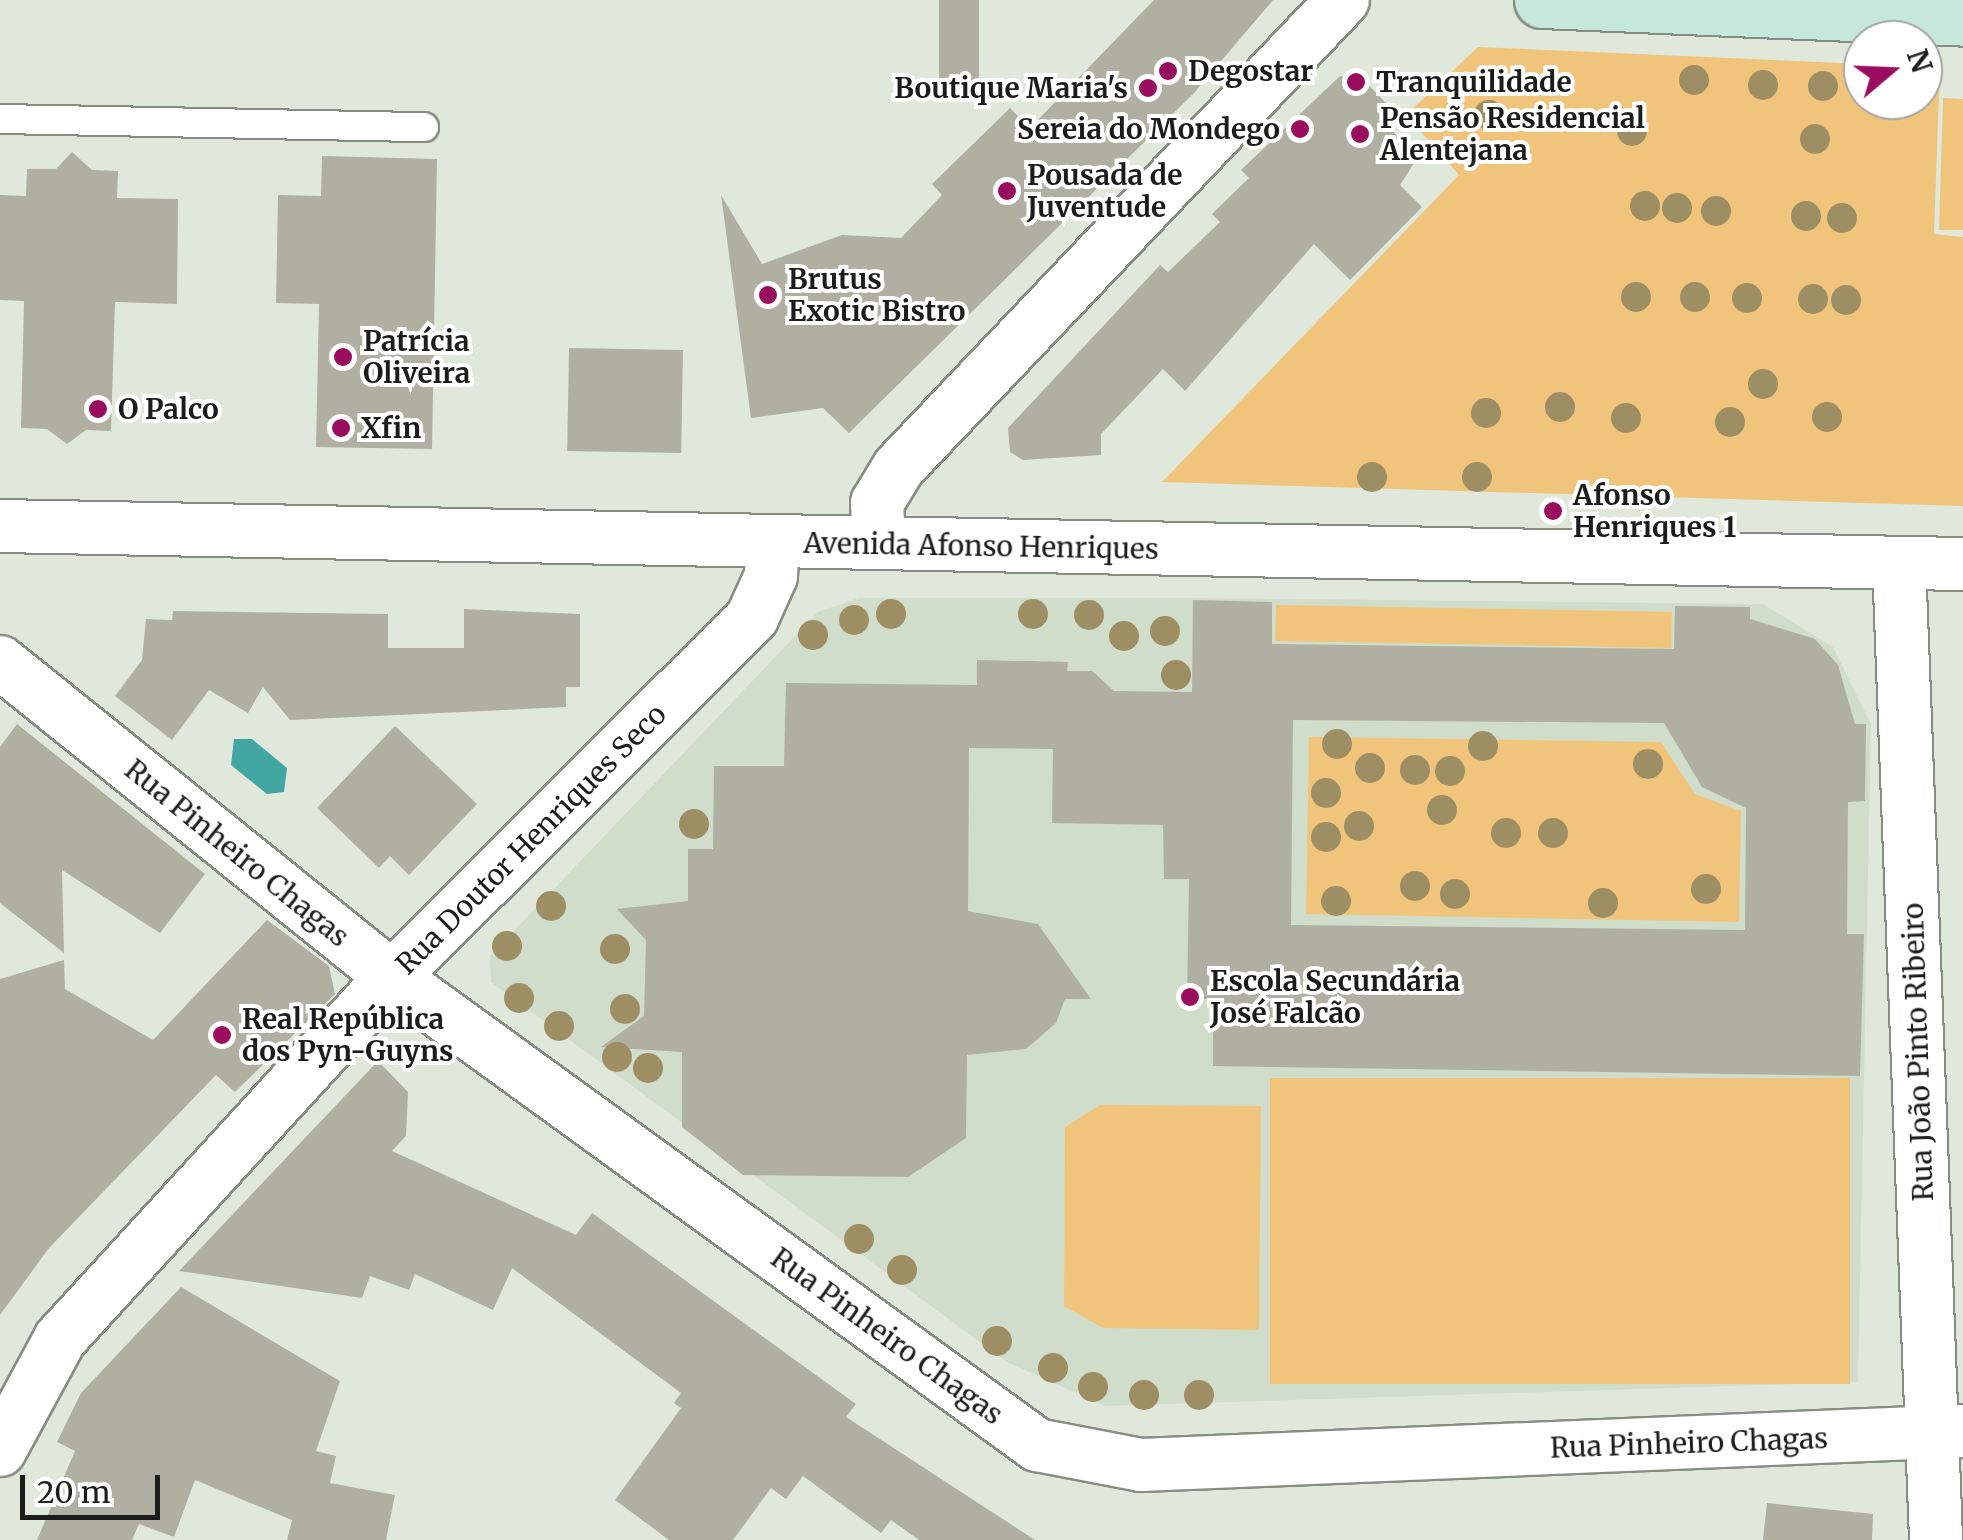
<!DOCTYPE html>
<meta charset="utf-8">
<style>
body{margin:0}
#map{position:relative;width:1963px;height:1540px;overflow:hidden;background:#e0e8dc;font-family:Merriweather,serif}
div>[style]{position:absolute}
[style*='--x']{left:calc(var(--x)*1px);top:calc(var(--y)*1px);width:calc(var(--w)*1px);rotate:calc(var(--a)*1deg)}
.built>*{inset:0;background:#d1ddcb}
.green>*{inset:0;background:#f1c47c;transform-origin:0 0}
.water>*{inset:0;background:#42a7a3}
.building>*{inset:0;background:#afafa2;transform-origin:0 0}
.roads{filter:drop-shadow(2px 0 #868e83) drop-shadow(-2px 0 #868e83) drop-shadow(0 2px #868e83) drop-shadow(0 -2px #868e83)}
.lane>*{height:28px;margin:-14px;padding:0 14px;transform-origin:14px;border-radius:14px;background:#fff}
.street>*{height:52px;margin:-26px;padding:0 26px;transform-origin:26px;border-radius:26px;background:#fff}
.secondary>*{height:55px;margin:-27.5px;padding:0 27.5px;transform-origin:27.5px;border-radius:27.5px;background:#c6e8da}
.trees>*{width:30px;height:30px;margin:-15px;border-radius:50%;background:#9d8f63}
.dots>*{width:28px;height:28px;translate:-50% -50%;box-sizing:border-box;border:5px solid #fff;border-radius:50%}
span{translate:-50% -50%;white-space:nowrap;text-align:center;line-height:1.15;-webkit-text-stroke:8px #fff;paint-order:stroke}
.poi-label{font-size:28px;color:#1a1d19;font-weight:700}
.left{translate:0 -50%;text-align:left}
.right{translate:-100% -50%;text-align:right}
.street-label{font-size:28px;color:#1a1d19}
.north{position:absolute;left:1843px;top:20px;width:100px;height:100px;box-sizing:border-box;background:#fff;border:2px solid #a3a5a3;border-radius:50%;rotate:71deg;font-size:28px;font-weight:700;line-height:40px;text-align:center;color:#1a1d19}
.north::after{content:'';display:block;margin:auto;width:35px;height:45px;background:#9a0d5e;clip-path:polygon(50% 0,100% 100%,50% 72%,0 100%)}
.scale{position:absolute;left:20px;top:1475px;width:140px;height:45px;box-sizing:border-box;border:5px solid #1a1d19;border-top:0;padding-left:12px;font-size:30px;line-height:35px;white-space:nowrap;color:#1a1d19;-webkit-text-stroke:8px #fff;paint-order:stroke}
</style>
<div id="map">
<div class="built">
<i style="clip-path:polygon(1189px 598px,1763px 604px,1833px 647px,1871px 724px,1858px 1382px,1105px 1406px,1007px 1362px,491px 982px,490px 956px,818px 612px,859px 598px)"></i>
</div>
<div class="green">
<i style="clip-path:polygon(1478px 47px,1863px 64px,1863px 100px,1923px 100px,1923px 67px,1940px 67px,1934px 234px,1963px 237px,1963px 506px,1162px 482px,1459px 175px,1406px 115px)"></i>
<i style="clip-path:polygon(1943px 98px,1963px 99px,1963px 230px,1939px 230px)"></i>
<i style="left:1276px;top:605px;width:396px;height:36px;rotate:1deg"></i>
<i style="clip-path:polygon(1309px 737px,1661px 742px,1695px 794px,1741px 811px,1739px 922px,1306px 914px)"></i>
<i style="left:1270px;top:1078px;width:580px;height:306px"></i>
<i style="clip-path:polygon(1100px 1105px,1261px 1106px,1259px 1330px,1103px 1328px,1064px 1306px,1065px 1127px)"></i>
</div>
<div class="water">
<i style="clip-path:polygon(234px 739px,252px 739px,287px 768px,284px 792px,267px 794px,231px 765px)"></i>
</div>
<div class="building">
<i style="left:939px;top:0;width:40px;height:97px"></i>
<i style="clip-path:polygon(1154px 0,1273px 0,1193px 94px,849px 433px,823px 408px,751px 418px,721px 195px,762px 264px,842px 235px,901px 238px,942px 195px,932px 184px,1010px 108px,1030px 128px)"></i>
<i style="clip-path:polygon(1340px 76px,1365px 81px,1396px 114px,1386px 124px,1418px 157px,1400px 185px,1422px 207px,1350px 280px,1314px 244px,1185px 391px,1163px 369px,1101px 434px,1101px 455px,1023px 460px,1010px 452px,1008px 428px,1160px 265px,1168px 272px,1220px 222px,1212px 214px,1249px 178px,1241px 170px)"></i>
<i style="clip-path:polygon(72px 152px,92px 170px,118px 171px,117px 198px,178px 199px,177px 304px,115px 302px,111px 431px,86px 430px,67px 444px,47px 429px,21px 428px,24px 301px,0 300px,0 195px,26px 196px,27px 169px,56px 169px)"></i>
<i style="clip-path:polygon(322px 156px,437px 159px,432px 449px,316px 447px,319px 304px,276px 303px,278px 195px,321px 196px)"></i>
<i style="left:569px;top:348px;width:114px;height:103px;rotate:1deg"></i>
<i style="clip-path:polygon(evenodd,1193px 600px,1272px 602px,1272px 644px,1674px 649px,1675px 606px,1750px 607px,1750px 619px,1815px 639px,1838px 665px,1855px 724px,1866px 724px,1865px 801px,1848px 802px,1847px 934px,1864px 934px,1860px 1076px,1213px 1066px,1213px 999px,1187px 999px,1189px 879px,1164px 879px,1163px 825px,1052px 823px,1053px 749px,969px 748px,968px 911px,1038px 924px,1091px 999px,1065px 999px,1056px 1023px,1026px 1049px,967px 1055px,966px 1138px,908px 1177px,743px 1175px,682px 1127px,682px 1052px,601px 1047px,644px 1016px,646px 940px,617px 909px,688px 901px,688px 849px,713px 849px,714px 766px,784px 766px,786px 683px,977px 685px,977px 660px,1068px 662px,1067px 671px,1092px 671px,1114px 691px,1192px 692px,1193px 600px,1293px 720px,1664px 723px,1702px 787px,1746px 808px,1745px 930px,1291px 925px,1293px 720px)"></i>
<i style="clip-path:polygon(464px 609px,580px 614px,580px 687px,566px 687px,566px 707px,290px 720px,263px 687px,248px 713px,209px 690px,172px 740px,115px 696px,142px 660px,146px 619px,172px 620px,173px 611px,388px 614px,388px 648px,464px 648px)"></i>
<i style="clip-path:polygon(17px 724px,205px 874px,160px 933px,62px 870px,64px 953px,0 903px,0 747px)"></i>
<i style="clip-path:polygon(395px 726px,477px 804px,409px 875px,390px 856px,379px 868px,317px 808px)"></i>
<i style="clip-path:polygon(267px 920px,329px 966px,335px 994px,235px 1092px,216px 1075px,49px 1248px,0 1315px,0 979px,64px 960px,65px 989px,153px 1040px)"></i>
<i style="clip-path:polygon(378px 1061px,408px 1092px,406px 1136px,392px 1151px,576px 1235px,592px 1213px,856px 1404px,846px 1417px,1035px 1540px,919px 1540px,891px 1520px,881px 1533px,803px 1476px,786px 1499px,771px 1488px,733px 1540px,669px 1540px,615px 1500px,681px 1408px,674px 1403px,681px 1393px,512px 1268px,493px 1310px,415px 1274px,409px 1290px,370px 1276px,362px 1298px,179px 1271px)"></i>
<i style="clip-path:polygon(181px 1287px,340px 1381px,316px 1451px,336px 1456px,330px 1483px,395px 1495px,386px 1540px,287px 1540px,292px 1520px,195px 1480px,174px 1537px,139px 1524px,132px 1540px,37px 1540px,75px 1451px,57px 1442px,81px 1393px)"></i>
<i style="clip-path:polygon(1767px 1503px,1873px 1514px,1872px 1540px,1763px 1540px)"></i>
</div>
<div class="roads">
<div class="lane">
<i style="--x:0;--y:119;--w:424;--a:1.1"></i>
</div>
<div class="street">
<i style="--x:0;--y:526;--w:1963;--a:1.11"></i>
<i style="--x:879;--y:543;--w:40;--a:-92.9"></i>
<i style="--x:877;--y:503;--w:42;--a:-58.6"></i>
<i style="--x:899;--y:467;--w:644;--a:-46.45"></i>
<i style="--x:1899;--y:563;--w:978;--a:87.83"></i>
<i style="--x:0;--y:662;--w:503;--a:38.78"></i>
<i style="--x:392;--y:977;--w:797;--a:35.96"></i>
<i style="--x:1037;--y:1445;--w:106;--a:10.9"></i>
<i style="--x:1141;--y:1465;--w:823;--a:-2.37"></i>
<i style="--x:0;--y:1450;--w:126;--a:-61.6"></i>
<i style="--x:60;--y:1339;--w:491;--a:-47.5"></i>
<i style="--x:392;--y:977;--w:508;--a:-44.92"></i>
<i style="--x:752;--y:618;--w:46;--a:-65.7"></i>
<i style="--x:771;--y:576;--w:34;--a:-87"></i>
</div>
<div class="secondary">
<i style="--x:1542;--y:0;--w:421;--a:2.4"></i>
</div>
</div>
<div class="trees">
<i style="left:1694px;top:80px"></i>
<i style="left:1763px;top:85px"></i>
<i style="left:1823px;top:86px"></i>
<i style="left:1489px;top:115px"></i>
<i style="left:1632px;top:131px"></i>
<i style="left:1815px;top:139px"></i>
<i style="left:1645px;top:206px"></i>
<i style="left:1677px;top:208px"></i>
<i style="left:1716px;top:211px"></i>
<i style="left:1806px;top:216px"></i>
<i style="left:1842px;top:218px"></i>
<i style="left:1636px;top:297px"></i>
<i style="left:1695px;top:297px"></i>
<i style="left:1747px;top:298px"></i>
<i style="left:1813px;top:299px"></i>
<i style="left:1846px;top:300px"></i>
<i style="left:1763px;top:384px"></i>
<i style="left:1560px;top:407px"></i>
<i style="left:1486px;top:413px"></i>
<i style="left:1827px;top:417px"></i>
<i style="left:1626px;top:418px"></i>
<i style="left:1730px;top:422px"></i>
<i style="left:1372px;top:477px"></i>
<i style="left:1477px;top:477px"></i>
<i style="left:891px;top:614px"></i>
<i style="left:1033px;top:614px"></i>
<i style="left:1089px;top:615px"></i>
<i style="left:854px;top:620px"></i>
<i style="left:1165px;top:631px"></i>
<i style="left:813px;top:635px"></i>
<i style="left:1124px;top:636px"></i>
<i style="left:1176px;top:675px"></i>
<i style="left:1337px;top:744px"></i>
<i style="left:1483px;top:746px"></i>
<i style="left:1648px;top:764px"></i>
<i style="left:1370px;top:768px"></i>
<i style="left:1415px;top:770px"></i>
<i style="left:1450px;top:771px"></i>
<i style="left:1326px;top:793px"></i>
<i style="left:1442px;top:810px"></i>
<i style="left:694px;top:824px"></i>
<i style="left:1359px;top:826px"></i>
<i style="left:1506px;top:833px"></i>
<i style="left:1553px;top:833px"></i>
<i style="left:1326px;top:837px"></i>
<i style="left:1415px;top:886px"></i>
<i style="left:1706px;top:889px"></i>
<i style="left:1455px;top:894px"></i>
<i style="left:1336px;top:901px"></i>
<i style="left:1603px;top:903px"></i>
<i style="left:551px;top:906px"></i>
<i style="left:507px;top:946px"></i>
<i style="left:615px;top:949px"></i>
<i style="left:519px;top:998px"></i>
<i style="left:625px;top:1009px"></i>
<i style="left:559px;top:1026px"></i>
<i style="left:617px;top:1057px"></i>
<i style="left:648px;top:1068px"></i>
<i style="left:859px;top:1239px"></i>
<i style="left:902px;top:1270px"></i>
<i style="left:997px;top:1341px"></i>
<i style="left:1053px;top:1368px"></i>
<i style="left:1093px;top:1387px"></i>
<i style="left:1144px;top:1395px"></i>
<i style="left:1199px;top:1395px"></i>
</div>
<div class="dots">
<i style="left:1168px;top:71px;background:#9a0d5e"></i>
<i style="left:1356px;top:82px;background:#9a0d5e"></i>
<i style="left:1148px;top:88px;background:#9a0d5e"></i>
<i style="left:1300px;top:129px;background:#9a0d5e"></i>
<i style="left:1360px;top:134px;background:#9a0d5e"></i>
<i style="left:1007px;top:191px;background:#9a0d5e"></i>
<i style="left:768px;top:295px;background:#9a0d5e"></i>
<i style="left:343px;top:357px;background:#9a0d5e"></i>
<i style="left:98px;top:409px;background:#9a0d5e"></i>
<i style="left:341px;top:428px;background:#9a0d5e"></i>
<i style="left:1553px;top:511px;background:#9a0d5e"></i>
<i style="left:1190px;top:997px;background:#9a0d5e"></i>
<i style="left:222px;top:1035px;background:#9a0d5e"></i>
</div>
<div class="poi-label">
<span class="left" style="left:1188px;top:71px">Degostar</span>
<span class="left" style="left:1376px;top:82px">Tranquilidade</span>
<span class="right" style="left:1128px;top:88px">Boutique Maria's</span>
<span class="left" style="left:1380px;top:134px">Pensão Residencial<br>Alentejana</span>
<span class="right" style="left:1280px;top:129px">Sereia do Mondego</span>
<span class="left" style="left:1027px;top:191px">Pousada de<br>Juventude</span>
<span class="left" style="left:788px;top:295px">Brutus<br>Exotic Bistro</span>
<span class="left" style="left:363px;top:357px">Patrícia<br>Oliveira</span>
<span class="left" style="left:118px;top:409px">O Palco</span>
<span class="left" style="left:361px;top:428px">Xfin</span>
<span class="left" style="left:1573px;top:511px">Afonso<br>Henriques 1</span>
<span class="left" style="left:1210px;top:997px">Escola Secundária<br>José Falcão</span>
<span class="left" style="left:242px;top:1035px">Real República<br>dos Pyn-Guyns</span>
</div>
<div class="street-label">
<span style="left:981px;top:546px;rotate:1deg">Avenida Afonso Henriques</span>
<span style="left:531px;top:839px;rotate:-45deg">Rua Doutor Henriques Seco</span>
<span style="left:237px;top:853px;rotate:39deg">Rua Pinheiro Chagas</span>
<span style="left:1918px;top:1052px;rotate:-92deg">Rua João Pinto Ribeiro</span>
<span style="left:887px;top:1336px;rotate:36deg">Rua Pinheiro Chagas</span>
<span style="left:1689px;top:1443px;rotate:-2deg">Rua Pinheiro Chagas</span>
</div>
<div class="north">N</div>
<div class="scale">20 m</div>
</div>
